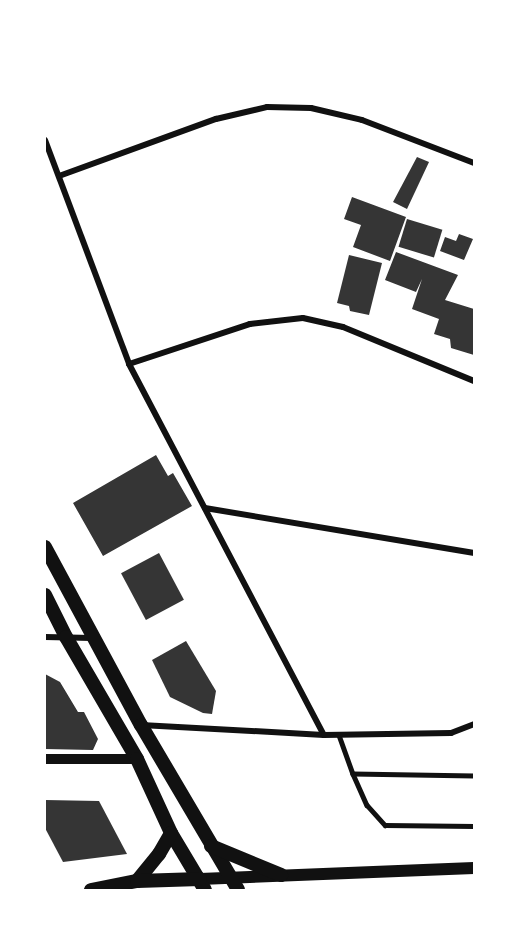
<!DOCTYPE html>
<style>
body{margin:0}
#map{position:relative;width:519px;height:935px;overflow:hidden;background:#fff;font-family:"Source Sans 3",sans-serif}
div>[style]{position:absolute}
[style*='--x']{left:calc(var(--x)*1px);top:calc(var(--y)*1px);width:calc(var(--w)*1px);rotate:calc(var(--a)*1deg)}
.building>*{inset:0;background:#353535;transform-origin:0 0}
.service>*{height:4.5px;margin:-2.25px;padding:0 2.25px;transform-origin:2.25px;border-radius:2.25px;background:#111}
.minor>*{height:6px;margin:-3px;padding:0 3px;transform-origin:3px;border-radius:3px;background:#111}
.tertiary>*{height:10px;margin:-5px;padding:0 5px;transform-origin:5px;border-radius:5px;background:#111}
.secondary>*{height:12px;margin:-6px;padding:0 6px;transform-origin:6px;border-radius:6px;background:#111}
.primary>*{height:14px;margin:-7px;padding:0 7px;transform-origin:7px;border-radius:7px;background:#111}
span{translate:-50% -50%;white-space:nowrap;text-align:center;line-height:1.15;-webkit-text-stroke:6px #fff;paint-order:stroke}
.frame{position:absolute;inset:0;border:46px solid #fff;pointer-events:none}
</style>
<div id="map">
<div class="building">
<i style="clip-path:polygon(417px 157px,429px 162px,407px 209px,393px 202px)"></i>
<i style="clip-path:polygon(352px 197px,406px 217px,390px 261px,353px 247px,361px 225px,344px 219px)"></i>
<i style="left:407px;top:219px;width:37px;height:29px;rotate:17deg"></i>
<i style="clip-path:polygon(459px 234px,473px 239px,464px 260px,440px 251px,445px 237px,456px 241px)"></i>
<i style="clip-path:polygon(396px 252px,458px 275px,445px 300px,474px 309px,474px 355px,451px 348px,450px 339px,434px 334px,439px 319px,412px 309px,422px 279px,416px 292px,385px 280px)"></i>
<i style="clip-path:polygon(349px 255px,382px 263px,369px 315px,350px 311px,349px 306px,337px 303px)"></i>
<i style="clip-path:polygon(156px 455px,168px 476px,173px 473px,192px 506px,103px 556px,73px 503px)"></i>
<i style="left:159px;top:553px;width:53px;height:43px;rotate:62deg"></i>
<i style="clip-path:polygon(186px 641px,216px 691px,212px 714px,203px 713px,170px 697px,152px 660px)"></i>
<i style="clip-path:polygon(45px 674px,60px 682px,78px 712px,84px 712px,98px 739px,93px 750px,45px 749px)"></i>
<i style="clip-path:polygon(45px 800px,99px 801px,127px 854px,63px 862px,45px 828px)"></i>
</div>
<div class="service">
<i style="--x:339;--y:735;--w:41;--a:70.3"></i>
<i style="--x:474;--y:776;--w:121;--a:-179.1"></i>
<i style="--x:353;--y:774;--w:34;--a:66"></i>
<i style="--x:367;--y:805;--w:27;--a:48"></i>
<i style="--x:385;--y:825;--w:89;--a:0.6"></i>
</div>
<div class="minor">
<i style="--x:45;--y:140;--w:239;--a:69.4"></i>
<i style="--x:129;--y:364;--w:419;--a:62.3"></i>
<i style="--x:59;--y:176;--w:167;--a:-20"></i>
<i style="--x:216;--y:119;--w:52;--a:-13.2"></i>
<i style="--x:267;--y:107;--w:44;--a:1.3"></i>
<i style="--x:311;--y:108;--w:52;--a:13.2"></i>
<i style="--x:362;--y:120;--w:120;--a:21"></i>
<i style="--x:129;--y:364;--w:127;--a:-18.3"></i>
<i style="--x:250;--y:324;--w:53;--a:-6.5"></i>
<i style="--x:303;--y:318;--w:41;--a:12.7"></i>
<i style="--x:343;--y:327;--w:142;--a:22.4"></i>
<i style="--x:205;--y:508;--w:273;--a:9.5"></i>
<i style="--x:45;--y:637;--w:47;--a:1.2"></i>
<i style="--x:141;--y:725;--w:183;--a:3.1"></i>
<i style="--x:324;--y:735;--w:127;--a:-0.9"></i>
<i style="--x:451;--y:733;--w:25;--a:-21"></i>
</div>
<div class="tertiary">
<i style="--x:45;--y:759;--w:92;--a:0"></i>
</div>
<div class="secondary">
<i style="--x:200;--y:879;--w:274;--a:-2.3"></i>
</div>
<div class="primary">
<i style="--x:45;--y:547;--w:202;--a:61.7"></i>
<i style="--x:141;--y:725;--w:191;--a:59.5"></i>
<i style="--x:45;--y:595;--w:47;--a:63.4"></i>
<i style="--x:66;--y:637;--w:141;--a:59.8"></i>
<i style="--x:137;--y:759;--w:81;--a:65.3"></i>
<i style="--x:171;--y:833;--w:66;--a:59.2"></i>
<i style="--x:211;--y:846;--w:76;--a:22.5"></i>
<i style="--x:137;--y:881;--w:35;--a:-51"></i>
<i style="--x:159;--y:854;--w:24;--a:-60"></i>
<i style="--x:91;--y:890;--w:47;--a:-11.1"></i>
<i style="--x:137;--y:881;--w:63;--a:-1.8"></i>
</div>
<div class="frame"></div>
</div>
